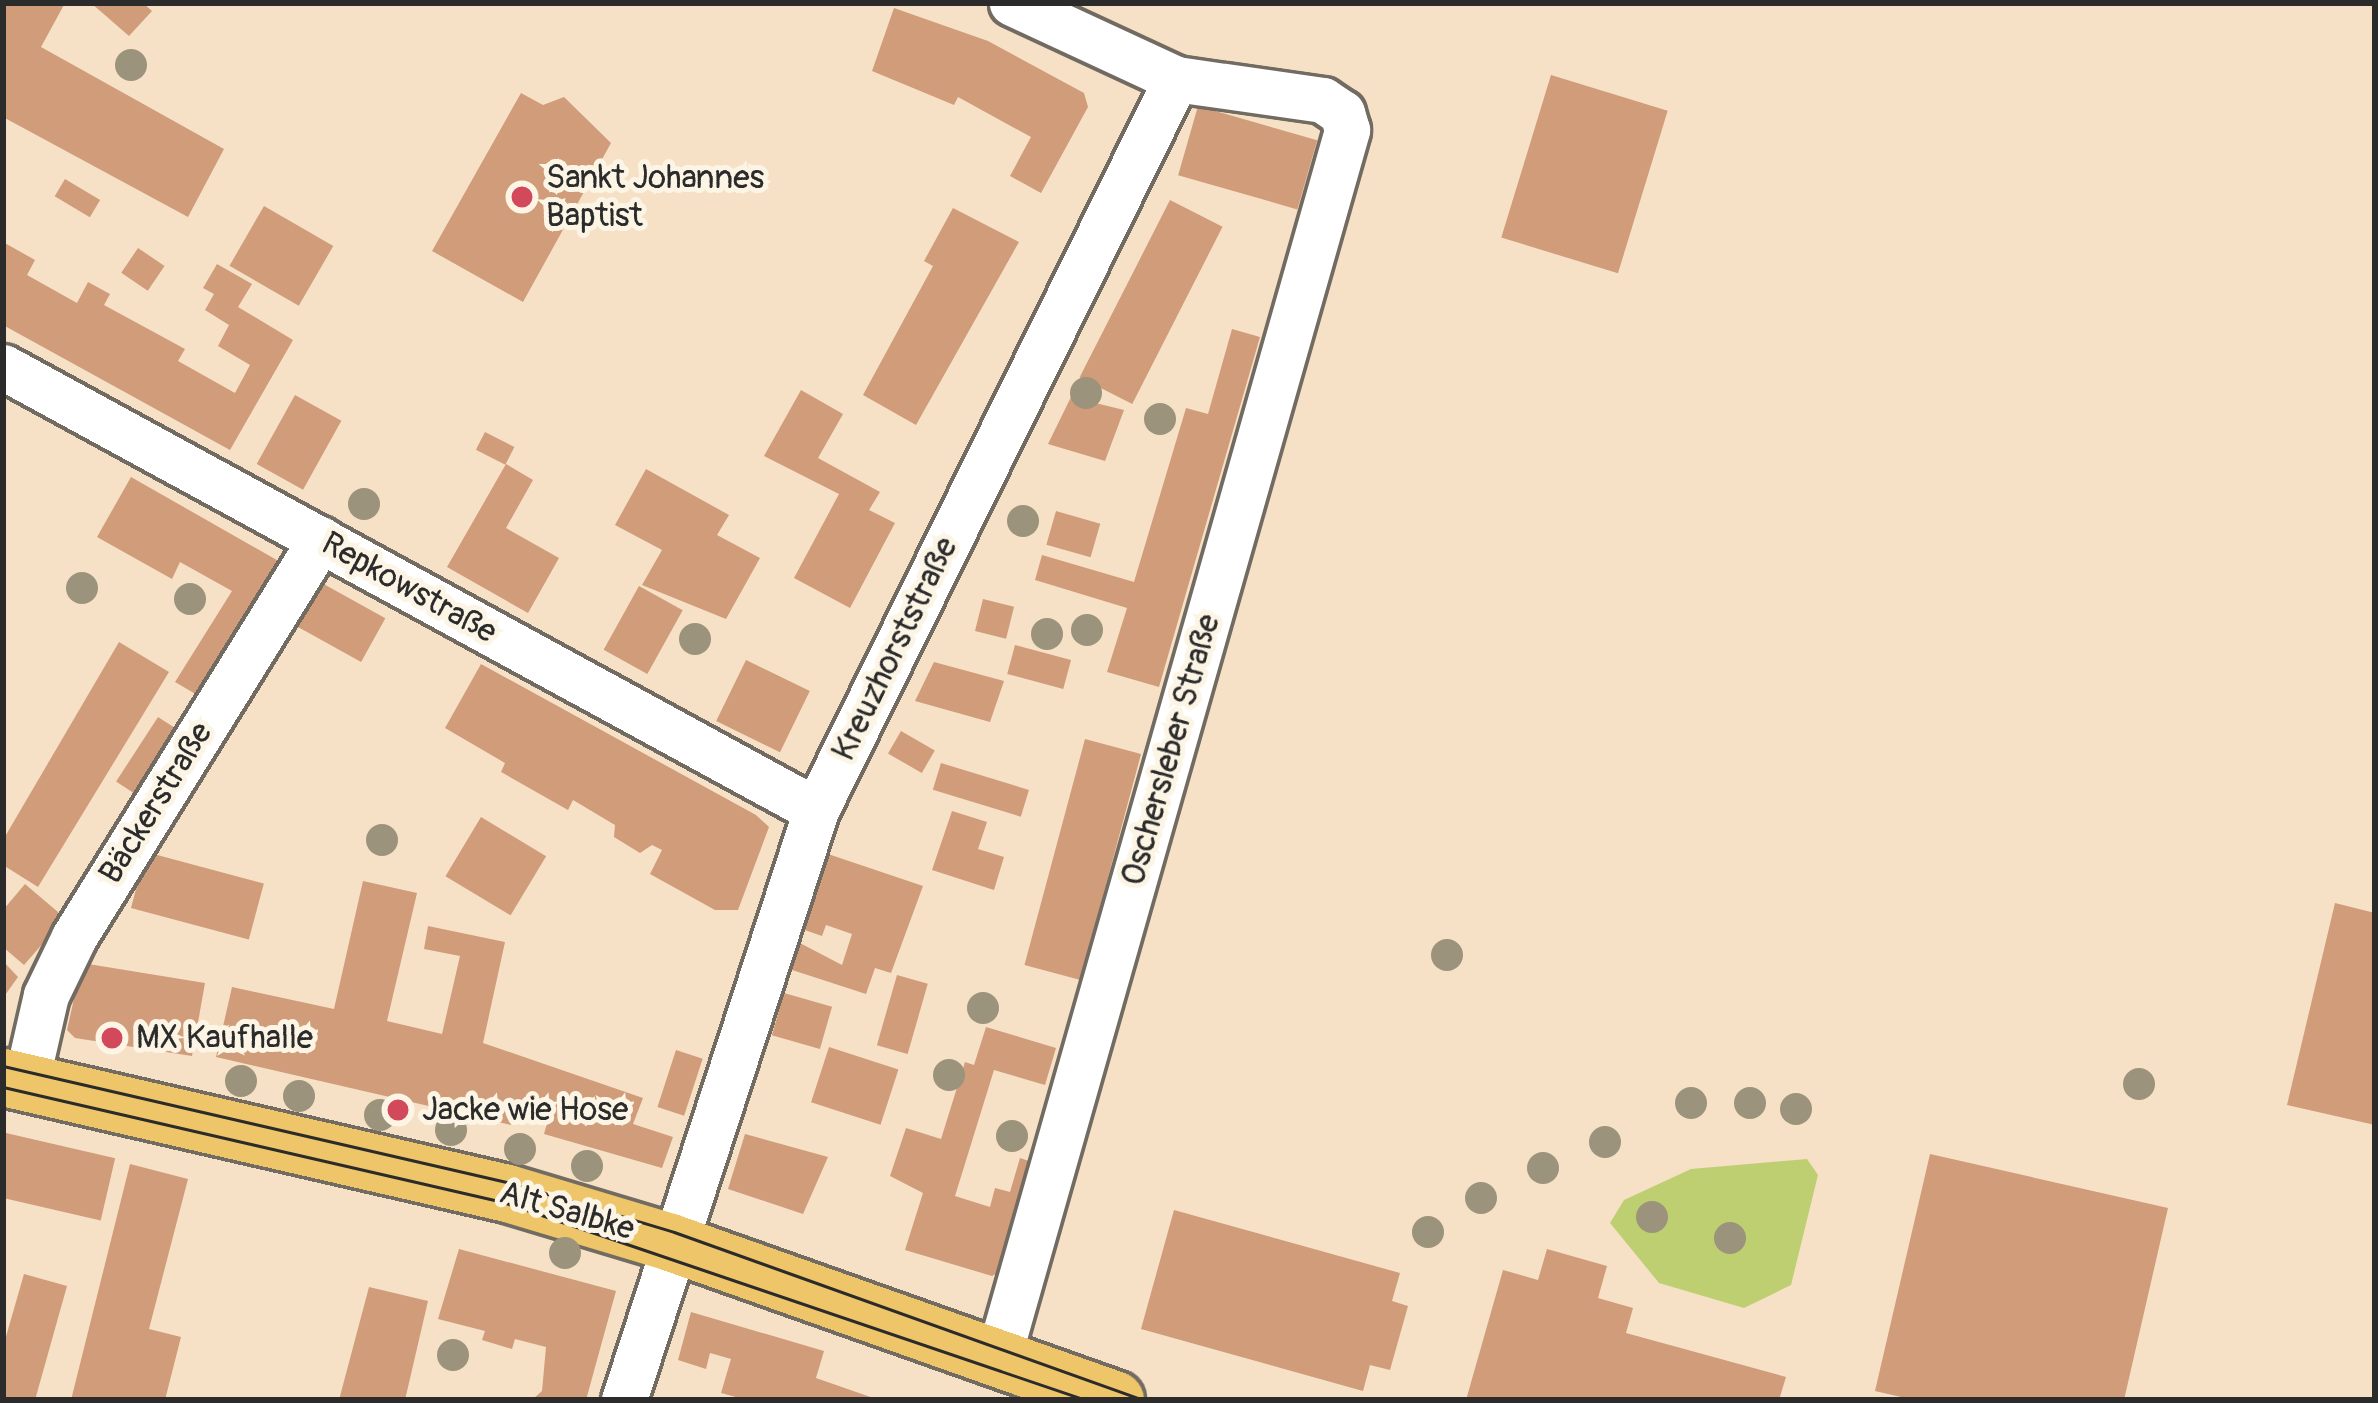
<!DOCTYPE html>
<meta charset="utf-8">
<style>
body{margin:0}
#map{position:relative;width:2378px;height:1403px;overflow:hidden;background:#f6e1c7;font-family:Pangolin,sans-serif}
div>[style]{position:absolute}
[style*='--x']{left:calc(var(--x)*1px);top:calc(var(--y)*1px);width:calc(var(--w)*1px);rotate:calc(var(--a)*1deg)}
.green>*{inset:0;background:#becf72}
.building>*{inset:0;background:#d09c79;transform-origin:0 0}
.roads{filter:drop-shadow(3px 0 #726b62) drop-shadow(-3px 0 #726b62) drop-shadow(0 3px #726b62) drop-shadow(0 -3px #726b62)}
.minor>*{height:45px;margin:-22.5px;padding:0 22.5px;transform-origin:22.5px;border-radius:22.5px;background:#fff}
.major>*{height:57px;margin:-28.5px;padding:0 28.5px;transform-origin:28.5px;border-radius:28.5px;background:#eec569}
.tram>*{height:3px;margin:-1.5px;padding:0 1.5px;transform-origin:1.5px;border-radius:1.5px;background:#2b2b2b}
.trees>*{width:32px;height:32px;margin:-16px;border-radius:50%;background:#9b937b}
.dots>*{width:33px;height:33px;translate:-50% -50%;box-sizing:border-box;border:6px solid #fcf5e5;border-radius:50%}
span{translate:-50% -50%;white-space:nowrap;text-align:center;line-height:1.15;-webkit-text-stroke:10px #fcf5e5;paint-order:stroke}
.poi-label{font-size:33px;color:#2b2b2b}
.left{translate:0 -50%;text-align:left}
.street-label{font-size:33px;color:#2b2b2b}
.frame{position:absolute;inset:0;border:6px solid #2b2b2b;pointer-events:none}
</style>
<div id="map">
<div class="green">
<i style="clip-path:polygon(1807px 1159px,1818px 1175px,1791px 1285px,1744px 1308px,1659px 1283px,1610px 1223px,1624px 1200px,1691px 1169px)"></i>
</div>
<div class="building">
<i style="clip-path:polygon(3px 3px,65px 3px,41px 47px,224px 149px,188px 217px,3px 117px)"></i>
<i style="clip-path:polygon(91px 3px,143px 3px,152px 11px,129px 36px)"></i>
<i style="clip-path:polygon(894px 8px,988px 41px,1084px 93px,1088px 107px,1041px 193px,1010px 176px,1031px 137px,958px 97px,954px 105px,872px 71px)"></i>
<i style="left:1551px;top:75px;width:122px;height:170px;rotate:17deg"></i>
<i style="clip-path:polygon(521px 93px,543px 105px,564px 97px,611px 143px,523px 302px,432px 251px)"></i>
<i style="left:1198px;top:106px;width:124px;height:72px;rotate:16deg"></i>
<i style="left:65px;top:179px;width:41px;height:20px;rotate:31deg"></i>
<i style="left:1170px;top:200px;width:59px;height:199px;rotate:27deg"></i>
<i style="left:264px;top:206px;width:80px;height:69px;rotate:30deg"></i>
<i style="clip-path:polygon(953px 208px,1019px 242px,916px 425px,863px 395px,933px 266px,924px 261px)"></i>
<i style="clip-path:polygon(3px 242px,35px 260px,27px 275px,77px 303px,88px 282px,110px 294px,104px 305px,185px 349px,178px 361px,235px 393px,250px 365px,218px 346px,229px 325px,205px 310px,214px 294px,203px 288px,217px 264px,252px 284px,238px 307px,293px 340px,230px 450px,3px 325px)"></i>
<i style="left:138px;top:248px;width:32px;height:30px;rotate:34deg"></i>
<i style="clip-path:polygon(1232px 329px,1260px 337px,1159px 687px,1107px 672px,1127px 608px,1035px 580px,1042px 555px,1134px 582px,1186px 408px,1208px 414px)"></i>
<i style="clip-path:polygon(801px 390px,843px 414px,818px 458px,880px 492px,869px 510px,895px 523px,850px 608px,794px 578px,839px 494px,764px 456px)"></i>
<i style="left:295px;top:395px;width:53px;height:79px;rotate:29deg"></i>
<i style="clip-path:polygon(1071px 397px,1124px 410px,1105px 461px,1048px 444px)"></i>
<i style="left:485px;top:432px;width:33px;height:20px;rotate:27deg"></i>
<i style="clip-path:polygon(506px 464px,533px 480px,506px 528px,559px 558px,528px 613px,447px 567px)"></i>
<i style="clip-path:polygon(646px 469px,729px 515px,717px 535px,760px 558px,726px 619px,642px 585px,662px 550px,615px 525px)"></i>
<i style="clip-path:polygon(131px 477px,282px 563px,204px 699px,175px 682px,232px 591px,180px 562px,172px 579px,97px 537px)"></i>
<i style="left:1056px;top:511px;width:46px;height:35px;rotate:16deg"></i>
<i style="left:311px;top:577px;width:85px;height:50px;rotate:29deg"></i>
<i style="left:639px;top:586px;width:50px;height:73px;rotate:29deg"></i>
<i style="left:983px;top:599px;width:32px;height:33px;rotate:14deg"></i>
<i style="clip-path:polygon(119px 642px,169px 672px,38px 887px,3px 865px,3px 840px)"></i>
<i style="left:1015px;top:645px;width:58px;height:30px;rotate:15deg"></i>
<i style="left:746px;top:660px;width:71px;height:68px;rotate:26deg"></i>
<i style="clip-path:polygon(934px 662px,1004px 681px,990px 722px,915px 701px)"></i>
<i style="clip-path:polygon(481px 664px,756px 815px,769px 827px,738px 910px,715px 910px,650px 874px,662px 850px,652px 845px,640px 853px,614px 837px,615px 825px,573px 800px,568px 810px,501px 772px,505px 763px,445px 728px)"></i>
<i style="left:158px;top:717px;width:30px;height:77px;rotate:33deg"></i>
<i style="left:901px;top:731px;width:39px;height:26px;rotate:30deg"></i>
<i style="left:1085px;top:739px;width:58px;height:234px;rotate:15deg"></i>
<i style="left:941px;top:763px;width:92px;height:28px;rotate:17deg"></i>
<i style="clip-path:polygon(952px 811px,987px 822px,978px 849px,1004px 857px,994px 890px,932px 870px)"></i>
<i style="left:481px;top:817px;width:76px;height:69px;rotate:31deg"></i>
<i style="left:146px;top:852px;width:122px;height:58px;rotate:15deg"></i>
<i style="clip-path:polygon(828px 854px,923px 886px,891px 973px,875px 968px,866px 994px,789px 969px,798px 942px,842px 965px,852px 934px,826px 925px,822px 936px,802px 929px)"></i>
<i style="clip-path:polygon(363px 881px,417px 893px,387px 1021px,442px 1034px,460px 956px,424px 949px,428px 926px,505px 942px,483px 1043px,643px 1098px,633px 1124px,673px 1137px,662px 1168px,544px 1134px,549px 1116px,519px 1106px,511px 1125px,216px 1057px,232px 987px,334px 1009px)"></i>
<i style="clip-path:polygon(25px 884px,65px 918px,24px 965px,3px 947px,3px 910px)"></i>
<i style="clip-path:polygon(2335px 903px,2375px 913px,2375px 1125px,2287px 1105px)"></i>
<i style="clip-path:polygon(3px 961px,18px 977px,3px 998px)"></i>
<i style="clip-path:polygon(82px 963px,205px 983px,192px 1056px,75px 1038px,67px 1030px)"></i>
<i style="left:897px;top:975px;width:32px;height:73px;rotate:16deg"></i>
<i style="left:784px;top:993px;width:50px;height:44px;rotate:16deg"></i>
<i style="clip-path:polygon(986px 1027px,1056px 1048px,1045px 1085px,994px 1070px,955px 1196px,990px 1207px,995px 1188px,1010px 1192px,1020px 1158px,1035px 1163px,1005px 1269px,992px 1276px,905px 1250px,923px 1193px,890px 1176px,906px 1128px,941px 1139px,965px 1062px,974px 1065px)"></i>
<i style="left:829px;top:1047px;width:73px;height:58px;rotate:18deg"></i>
<i style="left:676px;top:1050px;width:28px;height:60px;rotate:18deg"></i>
<i style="left:6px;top:1133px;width:112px;height:64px;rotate:13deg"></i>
<i style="clip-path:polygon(745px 1134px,828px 1157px,803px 1214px,728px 1189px)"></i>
<i style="clip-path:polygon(1930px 1154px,2168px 1208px,2124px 1400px,1914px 1400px,1875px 1391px)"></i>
<i style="clip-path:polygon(130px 1164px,188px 1179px,149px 1329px,181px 1337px,165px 1400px,71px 1400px)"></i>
<i style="clip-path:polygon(1174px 1210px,1400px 1273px,1392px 1301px,1408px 1306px,1390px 1370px,1370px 1365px,1363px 1391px,1141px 1329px)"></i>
<i style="clip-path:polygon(459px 1249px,616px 1291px,586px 1400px,532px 1400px,542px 1391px,546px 1347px,515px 1339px,512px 1349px,482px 1340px,485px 1331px,438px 1319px)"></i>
<i style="clip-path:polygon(1547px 1249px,1607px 1266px,1598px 1298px,1633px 1308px,1626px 1333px,1786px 1377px,1779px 1400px,1466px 1400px,1503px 1270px,1538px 1280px)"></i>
<i style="clip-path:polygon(24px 1274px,67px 1286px,35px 1400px,3px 1400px,3px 1347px)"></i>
<i style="clip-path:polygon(369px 1287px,428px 1301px,405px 1400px,339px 1400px)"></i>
<i style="clip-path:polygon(691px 1312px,824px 1351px,816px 1378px,879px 1400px,747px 1400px,721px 1393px,731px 1359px,710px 1353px,706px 1369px,678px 1360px)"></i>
</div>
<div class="roads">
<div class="minor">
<i style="--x:3;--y:367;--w:926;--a:28.59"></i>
<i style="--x:26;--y:1082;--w:89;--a:-77.1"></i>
<i style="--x:46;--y:995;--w:64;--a:-64.2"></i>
<i style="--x:74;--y:937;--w:468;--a:-58.2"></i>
<i style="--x:998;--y:1358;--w:1277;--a:-74.13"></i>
<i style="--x:1347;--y:130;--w:18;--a:-106"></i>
<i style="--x:1342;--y:113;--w:23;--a:-146"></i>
<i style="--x:1323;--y:100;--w:148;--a:-171.9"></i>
<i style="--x:1176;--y:79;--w:181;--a:-155.1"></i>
<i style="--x:624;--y:1400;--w:620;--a:-71.97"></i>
<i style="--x:816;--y:810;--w:815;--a:-63.78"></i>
</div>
<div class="major">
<i style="--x:3;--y:1077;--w:517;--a:12.96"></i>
<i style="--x:507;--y:1193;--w:170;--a:16.7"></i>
<i style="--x:670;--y:1242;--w:472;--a:19.5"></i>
</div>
</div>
<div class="tram">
<i style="--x:3;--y:1066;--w:521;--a:12.97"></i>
<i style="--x:511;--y:1183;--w:170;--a:16.7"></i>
<i style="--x:674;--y:1232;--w:499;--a:19.7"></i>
<i style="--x:3;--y:1087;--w:513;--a:12.95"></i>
<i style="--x:503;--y:1202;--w:616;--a:18.76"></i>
</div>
<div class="trees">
<i style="left:131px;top:65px"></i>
<i style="left:1086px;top:393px"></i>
<i style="left:1160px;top:419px"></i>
<i style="left:364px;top:504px"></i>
<i style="left:1023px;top:521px"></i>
<i style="left:82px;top:588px"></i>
<i style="left:190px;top:599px"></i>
<i style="left:1087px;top:630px"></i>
<i style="left:1047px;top:634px"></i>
<i style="left:695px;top:639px"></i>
<i style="left:382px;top:840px"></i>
<i style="left:1447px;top:955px"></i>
<i style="left:983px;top:1008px"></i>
<i style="left:949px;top:1075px"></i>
<i style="left:241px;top:1081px"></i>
<i style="left:2139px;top:1084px"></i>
<i style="left:299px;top:1096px"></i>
<i style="left:1691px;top:1103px"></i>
<i style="left:1750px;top:1103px"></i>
<i style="left:1796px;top:1109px"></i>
<i style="left:380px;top:1115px"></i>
<i style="left:451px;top:1130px"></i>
<i style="left:1012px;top:1136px"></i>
<i style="left:1605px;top:1142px"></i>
<i style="left:520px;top:1149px"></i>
<i style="left:587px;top:1166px"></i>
<i style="left:1543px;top:1168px"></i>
<i style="left:1481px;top:1198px"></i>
<i style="left:1652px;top:1217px"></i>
<i style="left:1428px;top:1232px"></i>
<i style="left:1730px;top:1238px"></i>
<i style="left:565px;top:1253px"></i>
<i style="left:453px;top:1355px"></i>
</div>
<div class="dots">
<i style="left:522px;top:197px;background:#d1495b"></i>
<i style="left:112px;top:1038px;background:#d1495b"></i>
<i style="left:398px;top:1110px;background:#d1495b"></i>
</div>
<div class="poi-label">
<span class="left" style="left:546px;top:197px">Sankt Johannes<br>Baptist</span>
<span class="left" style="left:136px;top:1038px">MX Kaufhalle</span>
<span class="left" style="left:422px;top:1110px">Jacke wie Hose</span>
</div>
<div class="street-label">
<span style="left:409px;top:588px;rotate:29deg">Repkowstraße</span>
<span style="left:895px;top:649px;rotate:-64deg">Kreuzhorststraße</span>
<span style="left:1171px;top:750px;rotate:-74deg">Oschersleber Straße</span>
<span style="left:156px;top:803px;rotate:-58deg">Bäckerstraße</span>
<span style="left:567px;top:1211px;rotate:16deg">Alt Salbke</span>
</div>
<div class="frame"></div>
</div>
